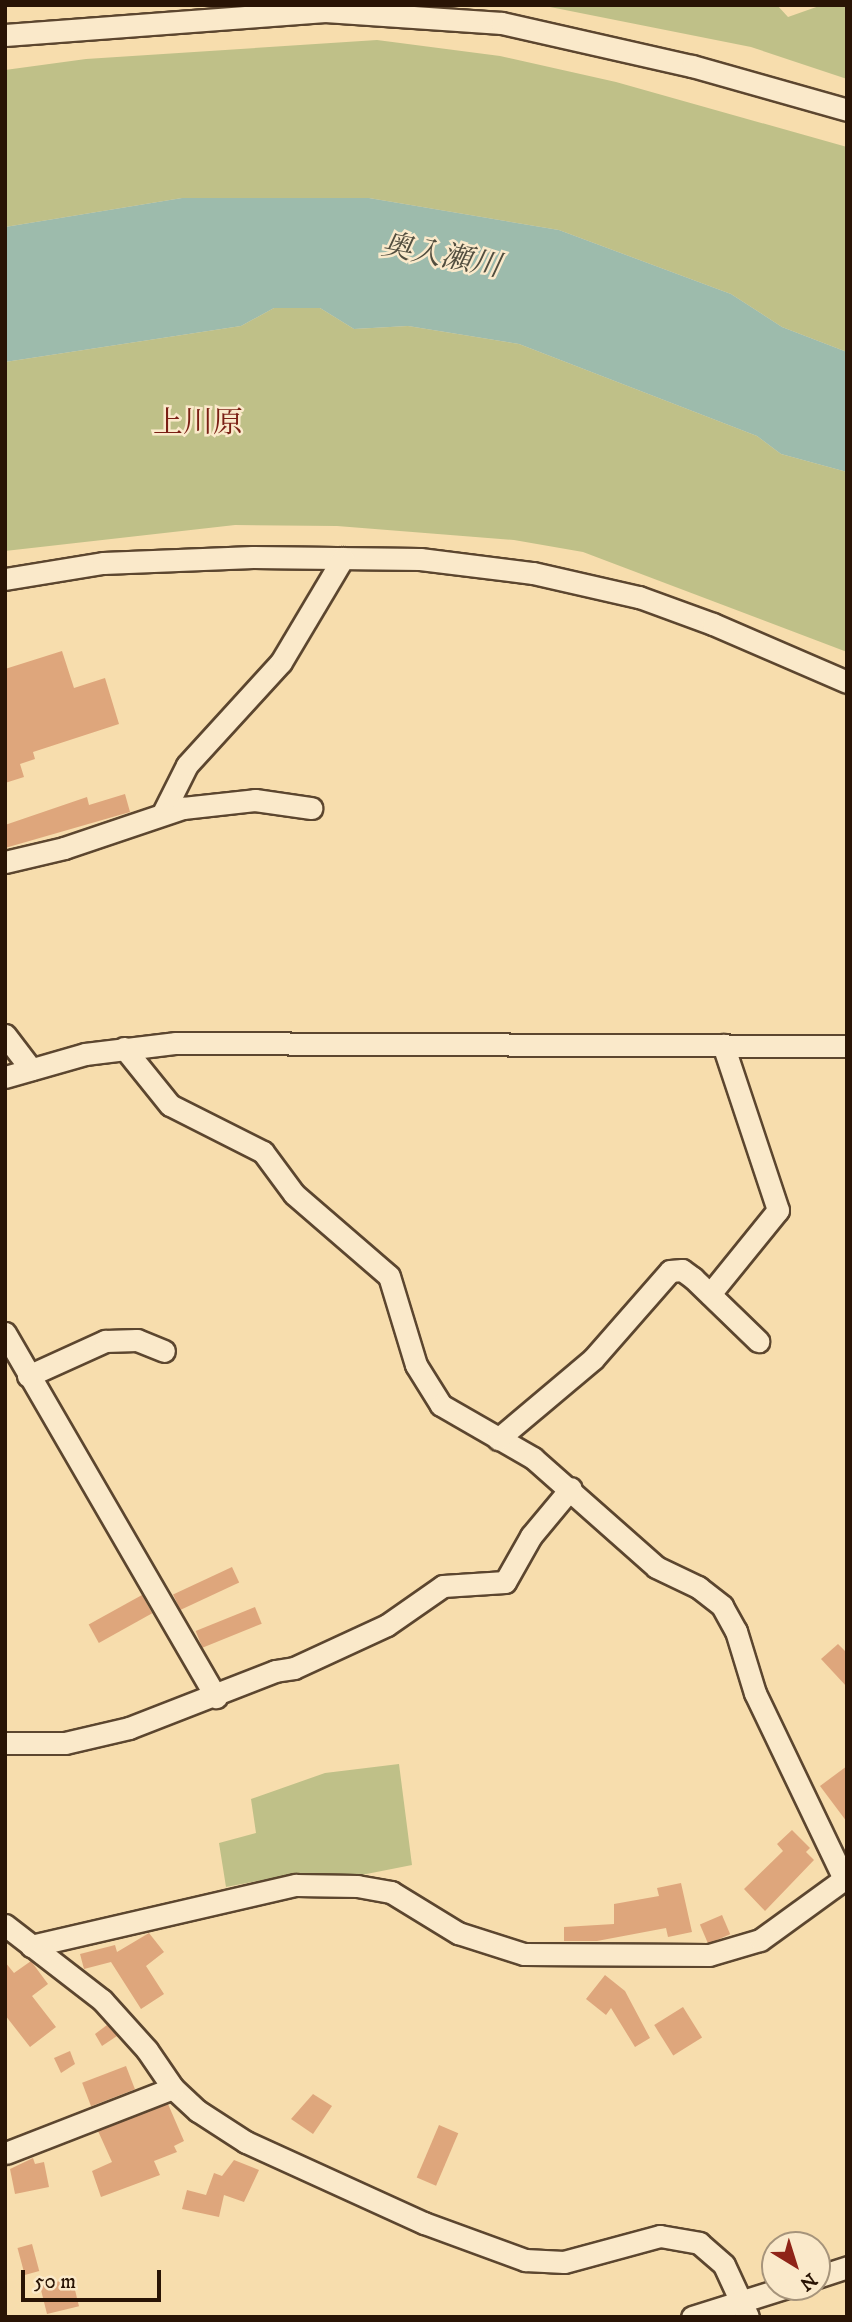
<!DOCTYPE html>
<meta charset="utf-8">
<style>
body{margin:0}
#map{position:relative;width:852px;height:2322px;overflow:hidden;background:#f7ddad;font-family:"IM FELL DW Pica","Noto Serif JP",serif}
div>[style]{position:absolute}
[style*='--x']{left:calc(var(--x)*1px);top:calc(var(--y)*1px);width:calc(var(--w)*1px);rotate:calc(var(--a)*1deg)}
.green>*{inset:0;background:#bfc088}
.water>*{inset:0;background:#9dbbac}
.building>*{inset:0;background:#dea67c;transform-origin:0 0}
.roads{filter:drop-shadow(2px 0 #5c462f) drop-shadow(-2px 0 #5c462f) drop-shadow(0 2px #5c462f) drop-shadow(0 -2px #5c462f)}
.minor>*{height:21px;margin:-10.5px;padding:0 10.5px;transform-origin:10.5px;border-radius:10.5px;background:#fae9ca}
span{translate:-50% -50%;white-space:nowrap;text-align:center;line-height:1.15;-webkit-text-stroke:5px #fae9ca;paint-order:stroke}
.water-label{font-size:30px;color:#524e3f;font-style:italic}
.neighbourhood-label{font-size:30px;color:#7a1f14}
.frame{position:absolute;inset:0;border:7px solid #291405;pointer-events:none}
.north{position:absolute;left:761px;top:2231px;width:70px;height:70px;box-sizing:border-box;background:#fae9ca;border:2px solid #a6947b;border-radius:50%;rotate:142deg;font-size:19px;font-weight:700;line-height:28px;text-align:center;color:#291405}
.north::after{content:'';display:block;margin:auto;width:24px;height:32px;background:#8f2418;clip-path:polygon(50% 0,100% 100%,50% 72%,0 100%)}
.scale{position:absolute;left:21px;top:2270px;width:140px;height:32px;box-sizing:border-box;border:4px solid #291405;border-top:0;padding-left:9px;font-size:21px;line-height:24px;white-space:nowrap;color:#291405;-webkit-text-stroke:5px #fae9ca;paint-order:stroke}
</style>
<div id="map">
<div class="green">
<i style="clip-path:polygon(540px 5px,777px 5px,788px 17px,822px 5px,847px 5px,847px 79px,751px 47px)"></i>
<i style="clip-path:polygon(377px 40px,500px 56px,616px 82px,847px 147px,847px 352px,782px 327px,731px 294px,559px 230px,369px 198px,182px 198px,5px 227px,5px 70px,86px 59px)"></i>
<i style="clip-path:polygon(274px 308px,320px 308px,354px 329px,408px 326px,519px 344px,757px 436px,781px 454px,847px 472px,847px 652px,583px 552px,514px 540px,337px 526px,235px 525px,5px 551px,5px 362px,241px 326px)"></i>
<i style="clip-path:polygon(399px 1764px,412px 1865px,336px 1880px,295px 1874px,226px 1887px,219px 1843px,256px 1833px,251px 1799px,325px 1773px)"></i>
</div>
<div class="water">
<i style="clip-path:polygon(182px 198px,369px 198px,559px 230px,731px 294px,782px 327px,847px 352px,847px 472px,781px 454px,757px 436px,519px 344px,408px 326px,354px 329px,320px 308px,274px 308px,241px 326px,5px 362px,5px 227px)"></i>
</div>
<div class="building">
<i style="clip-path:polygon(62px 651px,74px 688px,105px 678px,119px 724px,33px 752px,35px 759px,20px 764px,24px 777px,5px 783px,5px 669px)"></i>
<i style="clip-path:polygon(125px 794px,130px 812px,5px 848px,5px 825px,87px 797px,89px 805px)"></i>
<i style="left:232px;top:1567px;width:17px;height:65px;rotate:65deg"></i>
<i style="left:142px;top:1595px;width:21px;height:61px;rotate:61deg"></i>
<i style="left:255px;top:1607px;width:18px;height:64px;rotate:68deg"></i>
<i style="clip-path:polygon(838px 1644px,847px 1653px,847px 1687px,821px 1659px)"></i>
<i style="clip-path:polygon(847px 1766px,847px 1822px,820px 1786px)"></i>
<i style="clip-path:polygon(792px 1830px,810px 1848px,806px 1852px,814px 1860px,765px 1911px,744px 1889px,783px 1851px,777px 1844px)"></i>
<i style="clip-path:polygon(681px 1883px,692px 1932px,668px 1937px,666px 1928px,597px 1941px,564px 1941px,564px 1927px,614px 1924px,614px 1904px,659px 1896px,657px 1888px)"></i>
<i style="left:722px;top:1915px;width:21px;height:24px;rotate:67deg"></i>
<i style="clip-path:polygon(149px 1933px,164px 1952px,146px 1966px,164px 1994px,141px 2009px,111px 1962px,84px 1969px,80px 1954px,115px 1945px,117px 1952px)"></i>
<i style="clip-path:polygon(31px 1961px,48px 1984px,32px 1996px,56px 2027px,30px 2047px,5px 2015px,5px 1962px,14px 1973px)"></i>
<i style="clip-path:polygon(605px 1975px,625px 1991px,650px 2038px,635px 2047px,611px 2008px,606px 2015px,586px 1999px)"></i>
<i style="left:683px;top:2007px;width:36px;height:34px;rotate:58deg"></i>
<i style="clip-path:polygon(107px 2025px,117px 2036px,102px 2046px,95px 2034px)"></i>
<i style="clip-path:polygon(70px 2051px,75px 2064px,61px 2073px,54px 2058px)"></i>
<i style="left:126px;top:2066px;width:25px;height:47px;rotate:69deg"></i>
<i style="clip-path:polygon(313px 2094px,332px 2106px,313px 2134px,291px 2119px)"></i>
<i style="clip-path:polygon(168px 2104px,184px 2141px,174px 2146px,177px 2152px,154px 2161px,160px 2175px,101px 2197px,92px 2171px,112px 2162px,98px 2131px)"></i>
<i style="left:439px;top:2125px;width:21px;height:57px;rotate:23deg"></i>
<i style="clip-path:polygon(33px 2158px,35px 2164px,44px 2162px,49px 2187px,15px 2194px,10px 2169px)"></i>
<i style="clip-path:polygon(234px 2160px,259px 2170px,244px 2202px,224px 2195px,219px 2217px,182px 2209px,187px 2190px,206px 2195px,214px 2173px,222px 2176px)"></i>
<i style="left:32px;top:2244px;width:28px;height:15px;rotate:75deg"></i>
<i style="left:72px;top:2278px;width:29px;height:33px;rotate:76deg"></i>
</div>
<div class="roads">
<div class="minor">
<i style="--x:5;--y:35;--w:321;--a:-4.3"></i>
<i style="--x:325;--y:11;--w:177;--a:3.9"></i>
<i style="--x:502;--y:23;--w:195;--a:12.8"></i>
<i style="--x:692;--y:66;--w:161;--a:15.8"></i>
<i style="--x:5;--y:579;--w:99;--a:-9.3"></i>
<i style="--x:103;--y:563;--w:150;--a:-2.3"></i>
<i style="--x:253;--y:557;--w:167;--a:0.7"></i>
<i style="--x:420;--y:559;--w:114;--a:7.1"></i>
<i style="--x:533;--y:573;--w:109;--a:12.8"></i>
<i style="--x:639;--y:597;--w:79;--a:20"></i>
<i style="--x:713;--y:624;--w:146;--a:23.4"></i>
<i style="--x:164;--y:811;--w:51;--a:-63.4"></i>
<i style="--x:187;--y:765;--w:139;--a:-47.6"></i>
<i style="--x:281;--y:662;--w:121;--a:-59.2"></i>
<i style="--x:5;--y:862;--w:61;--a:-13.3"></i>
<i style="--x:64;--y:848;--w:126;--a:-18.6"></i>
<i style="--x:183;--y:808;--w:72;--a:-6.3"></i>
<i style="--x:255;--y:800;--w:57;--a:8.1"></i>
<i style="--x:5;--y:1035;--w:43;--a:52.6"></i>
<i style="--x:124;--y:1048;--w:73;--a:51.1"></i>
<i style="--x:170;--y:1105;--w:104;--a:26.8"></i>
<i style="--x:263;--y:1152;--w:52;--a:53.6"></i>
<i style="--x:294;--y:1194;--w:125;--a:40.8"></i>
<i style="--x:389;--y:1276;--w:93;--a:73.1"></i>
<i style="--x:416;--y:1365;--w:47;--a:58"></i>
<i style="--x:441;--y:1405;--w:106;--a:29.9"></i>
<i style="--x:533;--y:1458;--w:164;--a:41.5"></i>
<i style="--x:656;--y:1567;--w:47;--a:25.5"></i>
<i style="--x:698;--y:1587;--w:31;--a:38"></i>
<i style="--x:722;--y:1606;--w:29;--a:61"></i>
<i style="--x:736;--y:1631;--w:65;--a:73"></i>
<i style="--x:755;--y:1693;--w:204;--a:64.4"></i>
<i style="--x:5;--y:1077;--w:83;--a:-16"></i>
<i style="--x:85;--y:1054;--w:92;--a:-6.9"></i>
<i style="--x:176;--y:1043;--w:671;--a:0.26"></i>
<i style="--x:710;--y:1294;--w:108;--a:-51"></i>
<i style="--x:778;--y:1210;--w:174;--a:-108.4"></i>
<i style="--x:5;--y:1333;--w:421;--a:59.9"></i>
<i style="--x:28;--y:1376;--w:85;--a:-24.4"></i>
<i style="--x:105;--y:1341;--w:32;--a:-2"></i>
<i style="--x:137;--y:1340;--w:29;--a:22"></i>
<i style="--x:498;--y:1439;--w:124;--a:-40.1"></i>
<i style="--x:593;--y:1359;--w:117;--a:-48.8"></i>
<i style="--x:670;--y:1271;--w:12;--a:-5"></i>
<i style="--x:682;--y:1270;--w:14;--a:36"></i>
<i style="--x:693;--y:1278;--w:91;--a:44.1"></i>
<i style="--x:5;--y:1743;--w:60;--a:0"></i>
<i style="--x:65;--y:1743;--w:66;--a:-13.2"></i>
<i style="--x:129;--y:1728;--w:157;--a:-21.3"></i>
<i style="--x:275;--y:1671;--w:19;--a:-9"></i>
<i style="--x:294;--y:1668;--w:102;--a:-24.8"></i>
<i style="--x:387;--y:1625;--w:68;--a:-34.9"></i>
<i style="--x:443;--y:1586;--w:62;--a:-3.7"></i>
<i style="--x:505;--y:1582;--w:53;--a:-60.5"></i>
<i style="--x:531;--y:1536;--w:62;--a:-50.2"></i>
<i style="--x:5;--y:1925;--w:123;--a:37.7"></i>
<i style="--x:102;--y:2000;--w:67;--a:48"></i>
<i style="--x:147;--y:2050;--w:46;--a:55.6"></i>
<i style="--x:173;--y:2088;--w:34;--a:43"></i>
<i style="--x:198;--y:2111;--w:57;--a:32.9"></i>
<i style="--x:246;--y:2142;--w:196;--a:24.5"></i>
<i style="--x:424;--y:2223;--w:108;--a:20.1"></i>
<i style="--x:525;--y:2260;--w:39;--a:3"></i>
<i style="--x:564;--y:2262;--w:99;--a:-15.2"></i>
<i style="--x:660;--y:2236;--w:40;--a:10"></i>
<i style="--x:699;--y:2243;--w:33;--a:41"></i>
<i style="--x:724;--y:2265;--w:57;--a:65.2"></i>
<i style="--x:31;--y:1946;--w:272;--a:-13"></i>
<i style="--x:296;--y:1885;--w:61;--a:0.9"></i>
<i style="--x:357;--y:1886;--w:35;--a:10"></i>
<i style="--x:391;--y:1892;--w:79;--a:31.5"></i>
<i style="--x:458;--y:1933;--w:69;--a:17.7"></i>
<i style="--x:524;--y:1954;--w:185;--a:0.3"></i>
<i style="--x:709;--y:1955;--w:53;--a:-16.4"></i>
<i style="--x:760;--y:1940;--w:107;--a:-35.9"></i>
<i style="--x:6;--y:2153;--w:179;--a:-21.3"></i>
<i style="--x:817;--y:2277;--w:32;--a:-18"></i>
<i style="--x:692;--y:2317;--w:100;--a:-17.5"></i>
</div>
</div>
<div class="water-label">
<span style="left:441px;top:257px;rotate:11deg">奥入瀬川</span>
</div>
<div class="neighbourhood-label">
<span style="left:198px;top:424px">上川原</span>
</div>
<div class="frame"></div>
<div class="north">N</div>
<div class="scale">50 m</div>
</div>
